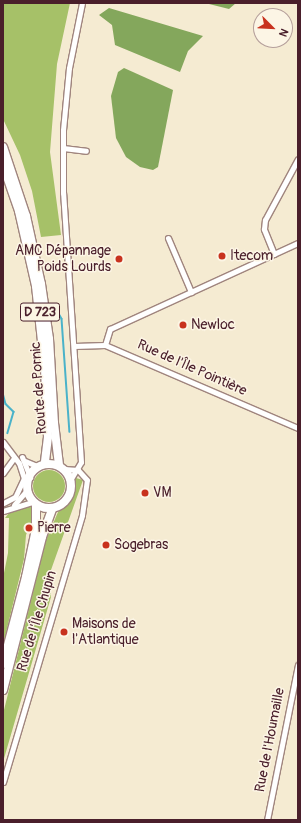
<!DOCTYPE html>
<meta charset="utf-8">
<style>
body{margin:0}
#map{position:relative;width:301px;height:823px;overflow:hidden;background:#f5ebd2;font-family:Pangolin,sans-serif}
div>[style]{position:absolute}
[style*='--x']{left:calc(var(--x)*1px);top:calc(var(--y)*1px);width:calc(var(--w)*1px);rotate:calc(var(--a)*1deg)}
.green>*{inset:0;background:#a6c168}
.round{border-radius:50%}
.forest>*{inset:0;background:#84a75c}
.stream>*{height:1.5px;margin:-0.75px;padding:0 0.75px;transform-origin:0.75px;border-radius:0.75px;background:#4ab2c9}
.roads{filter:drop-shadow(1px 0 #a0857e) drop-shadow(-1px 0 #a0857e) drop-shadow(0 1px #a0857e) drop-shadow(0 -1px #a0857e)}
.minor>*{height:5px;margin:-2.5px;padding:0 2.5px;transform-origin:2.5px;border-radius:2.5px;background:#fff}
.primary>*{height:8px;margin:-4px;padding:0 4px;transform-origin:4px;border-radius:4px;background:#fff}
.primary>.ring{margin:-4px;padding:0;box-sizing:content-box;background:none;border:8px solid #fff;border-radius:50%}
.trunk>*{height:8px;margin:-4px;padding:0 4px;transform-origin:4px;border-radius:4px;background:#fff}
.dots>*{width:11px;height:11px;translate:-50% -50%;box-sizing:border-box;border:2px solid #fcf5e5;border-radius:50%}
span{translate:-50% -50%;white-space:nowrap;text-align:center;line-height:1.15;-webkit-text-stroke:3px #fcf5e5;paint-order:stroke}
.shield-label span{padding:1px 3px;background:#fcf5e5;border:1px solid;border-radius:3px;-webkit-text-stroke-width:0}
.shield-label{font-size:13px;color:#4a1f2b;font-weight:700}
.poi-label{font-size:14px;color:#4a1f2b}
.right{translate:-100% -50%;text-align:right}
.left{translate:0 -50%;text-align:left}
.street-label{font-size:14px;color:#4a1f2b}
.frame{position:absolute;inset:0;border:4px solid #4a1f2b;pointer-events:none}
.north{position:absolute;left:253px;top:8px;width:40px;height:40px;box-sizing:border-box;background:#fcf5e5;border:1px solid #b59f9b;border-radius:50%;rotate:114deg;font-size:11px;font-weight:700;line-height:16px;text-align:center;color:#4a1f2b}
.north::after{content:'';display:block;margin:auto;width:14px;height:18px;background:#c8321e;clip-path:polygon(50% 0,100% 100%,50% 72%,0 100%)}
</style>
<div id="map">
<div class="green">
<i style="clip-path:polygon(3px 3px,70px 3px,57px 64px,50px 152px,61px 235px,41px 237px,32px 191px,20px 155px,3px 119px)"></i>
<i class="round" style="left:33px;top:470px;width:32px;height:32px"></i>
<i style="clip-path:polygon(76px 478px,83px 480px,51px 570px,51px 597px,3px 762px,3px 714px,46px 540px,58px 512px,70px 499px)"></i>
<i style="clip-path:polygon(25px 505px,33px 507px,35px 514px,26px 535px,24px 559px,3px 645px,3px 578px,8px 553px,9px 518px,5px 518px,9px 513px)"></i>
</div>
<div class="forest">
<i style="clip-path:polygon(205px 3px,236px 3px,229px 9px)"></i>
<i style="clip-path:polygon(109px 8px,203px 36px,188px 51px,180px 72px,115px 45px,112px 25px,99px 15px)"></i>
<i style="clip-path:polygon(124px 68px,173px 90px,158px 167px,153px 170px,140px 167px,126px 157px,116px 138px,111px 96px,118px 72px)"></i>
</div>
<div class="stream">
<i style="--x:57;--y:310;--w:10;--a:61"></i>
<i style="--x:62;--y:319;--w:113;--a:86"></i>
<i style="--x:3;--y:393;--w:11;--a:75"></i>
<i style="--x:6;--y:404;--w:11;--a:45"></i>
<i style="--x:14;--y:412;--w:22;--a:106"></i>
</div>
<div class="roads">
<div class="minor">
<i style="--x:63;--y:148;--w:23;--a:7"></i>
<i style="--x:168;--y:238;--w:59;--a:66.9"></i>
<i style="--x:274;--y:254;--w:27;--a:-112"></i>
<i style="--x:264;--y:229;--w:9;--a:-84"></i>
<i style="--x:265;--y:220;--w:69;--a:-61.6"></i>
<i style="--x:105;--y:345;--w:17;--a:-73"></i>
<i style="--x:110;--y:329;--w:207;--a:-24.6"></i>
<i style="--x:74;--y:346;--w:31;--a:-2"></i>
<i style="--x:105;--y:345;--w:210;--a:23.3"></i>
<i style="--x:3;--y:442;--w:26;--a:53"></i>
<i style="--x:19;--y:463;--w:16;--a:72"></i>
<i style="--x:24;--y:478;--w:21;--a:115"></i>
<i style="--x:15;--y:497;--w:13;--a:153"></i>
<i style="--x:22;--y:457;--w:22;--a:68"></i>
<i style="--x:25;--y:461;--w:13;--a:23"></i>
<i style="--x:64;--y:469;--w:14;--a:4"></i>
<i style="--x:3;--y:473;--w:19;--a:-54"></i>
<i style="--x:69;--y:482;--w:23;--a:-59"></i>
<i style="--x:81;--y:462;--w:270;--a:-93.8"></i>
<i style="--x:63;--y:193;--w:63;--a:-90"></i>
<i style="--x:63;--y:130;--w:62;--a:-84.5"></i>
<i style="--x:69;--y:68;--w:66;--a:-78.7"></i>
<i style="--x:14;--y:505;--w:21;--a:-49"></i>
<i style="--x:3;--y:511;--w:31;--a:-17"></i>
<i style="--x:3;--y:782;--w:278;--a:-73.5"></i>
<i style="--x:82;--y:515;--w:35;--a:-82"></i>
<i style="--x:87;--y:480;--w:13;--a:-132"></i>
<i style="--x:267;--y:820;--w:158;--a:-78.7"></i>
</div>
<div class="primary">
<i class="ring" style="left:27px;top:464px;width:36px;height:36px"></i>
<i style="--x:3;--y:664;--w:90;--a:-75.2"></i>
<i style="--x:26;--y:577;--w:49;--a:-78.2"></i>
<i style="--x:36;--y:529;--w:23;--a:-90"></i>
<i style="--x:3;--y:690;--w:158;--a:-75.7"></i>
<i style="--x:42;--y:537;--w:29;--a:-70"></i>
</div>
<div class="trunk">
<i style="--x:3;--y:147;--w:73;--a:71.6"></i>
<i style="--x:26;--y:216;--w:70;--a:77.6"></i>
<i style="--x:41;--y:284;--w:56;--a:81.7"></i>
<i style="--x:49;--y:339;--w:84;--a:86.6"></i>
<i style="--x:54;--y:423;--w:42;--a:83.2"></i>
<i style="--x:3;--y:165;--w:49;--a:70.8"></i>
<i style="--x:19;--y:211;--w:77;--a:77.2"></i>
<i style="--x:36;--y:286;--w:83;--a:83.8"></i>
<i style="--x:45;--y:369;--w:68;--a:87.5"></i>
<i style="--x:48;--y:437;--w:26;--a:97"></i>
</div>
</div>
<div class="dots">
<i style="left:222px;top:256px;background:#c8321e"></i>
<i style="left:119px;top:259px;background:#c8321e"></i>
<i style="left:183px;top:325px;background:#c8321e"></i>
<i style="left:145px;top:493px;background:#c8321e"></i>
<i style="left:29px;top:528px;background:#c8321e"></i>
<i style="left:106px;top:545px;background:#c8321e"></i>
<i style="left:64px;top:632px;background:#c8321e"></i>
</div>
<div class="shield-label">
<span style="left:40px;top:312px">D 723</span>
</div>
<div class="poi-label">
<span class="right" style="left:111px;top:259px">AMC Dépannage<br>Poids Lourds</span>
<span class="left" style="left:230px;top:256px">Itecom</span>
<span class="left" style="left:191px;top:325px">Newloc</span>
<span class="left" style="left:153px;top:493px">VM</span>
<span class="left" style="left:37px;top:528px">Pierre</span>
<span class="left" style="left:114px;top:545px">Sogebras</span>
<span class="left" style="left:72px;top:632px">Maisons de<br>l'Atlantique</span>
</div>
<div class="street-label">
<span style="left:192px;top:368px;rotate:24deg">Rue de l'Île Pointière</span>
<span style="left:39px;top:388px;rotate:-94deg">Route de Pornic</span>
<span style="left:37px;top:621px;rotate:-73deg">Rue de l'Île Chupin</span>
<span style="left:270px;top:740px;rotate:-79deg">Rue de l'Houmaille</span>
</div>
<div class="frame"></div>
<div class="north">N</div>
</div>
